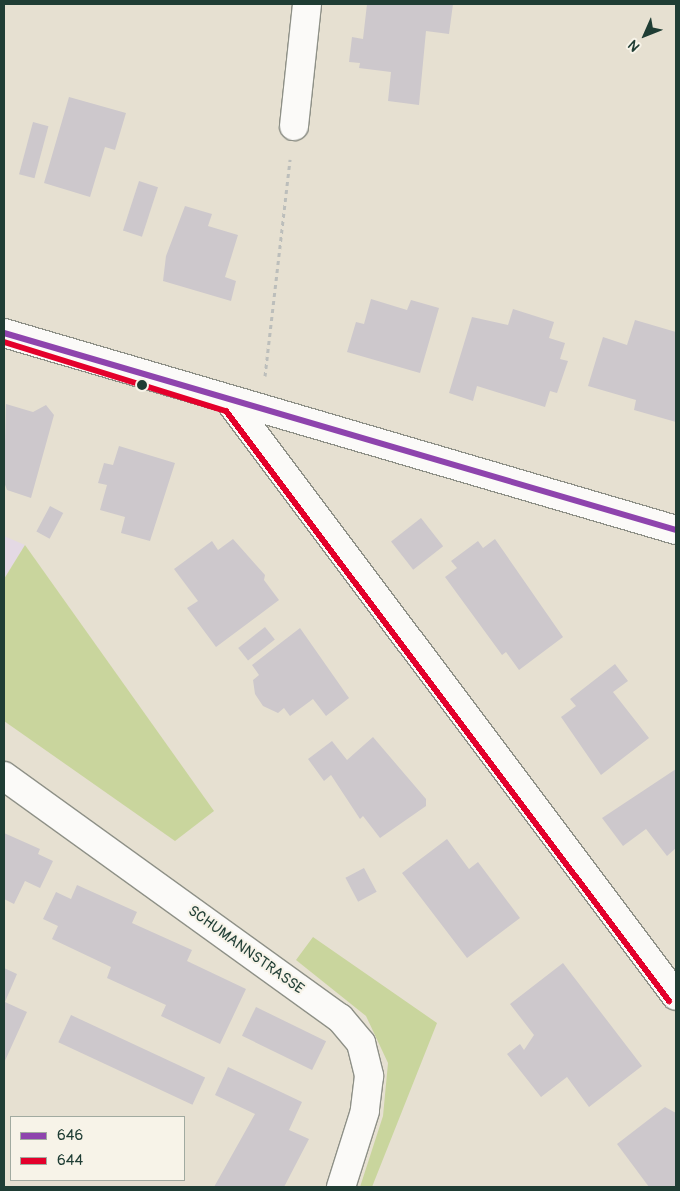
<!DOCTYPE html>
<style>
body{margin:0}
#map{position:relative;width:680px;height:1191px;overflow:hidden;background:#e6e0d1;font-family:Pangolin,sans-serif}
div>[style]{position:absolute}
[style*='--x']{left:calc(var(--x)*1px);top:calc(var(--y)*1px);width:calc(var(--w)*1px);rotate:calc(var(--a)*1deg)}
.built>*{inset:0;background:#e4d9e4}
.green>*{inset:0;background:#c9d59d}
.building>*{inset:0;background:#cdc8cc;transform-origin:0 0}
.path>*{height:3px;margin-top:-1.5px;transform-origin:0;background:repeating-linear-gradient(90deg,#bcbebb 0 4px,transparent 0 8px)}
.roads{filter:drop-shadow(1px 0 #8e9087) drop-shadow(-1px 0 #8e9087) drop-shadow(0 1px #8e9087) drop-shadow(0 -1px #8e9087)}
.minor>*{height:28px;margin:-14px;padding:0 14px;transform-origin:14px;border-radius:14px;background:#fbfaf8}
.tertiary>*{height:28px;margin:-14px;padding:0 14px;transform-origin:14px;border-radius:14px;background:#fbfaf8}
.bus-1>*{height:6px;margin:-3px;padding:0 3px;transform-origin:3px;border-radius:3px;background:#8e44ad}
.bus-2>*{height:6px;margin:-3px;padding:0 3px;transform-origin:3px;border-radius:3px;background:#e4002b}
.dots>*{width:14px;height:14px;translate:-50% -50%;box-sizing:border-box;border:2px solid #f7f3e8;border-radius:50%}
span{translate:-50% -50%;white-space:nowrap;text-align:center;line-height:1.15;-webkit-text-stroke:4px #f7f3e8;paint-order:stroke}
.street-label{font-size:15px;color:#1f3d34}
.frame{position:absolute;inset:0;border:5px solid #1f3d34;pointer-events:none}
.legend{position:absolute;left:10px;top:1116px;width:175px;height:65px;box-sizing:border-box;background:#f7f3e8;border:1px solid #a1aaa0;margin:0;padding:6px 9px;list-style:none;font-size:15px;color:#1f3d34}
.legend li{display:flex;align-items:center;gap:10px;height:25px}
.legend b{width:25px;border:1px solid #a1aaa0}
.north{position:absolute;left:620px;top:10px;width:50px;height:50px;-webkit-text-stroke:4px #f7f3e8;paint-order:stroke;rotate:226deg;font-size:14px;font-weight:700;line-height:20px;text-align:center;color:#1f3d34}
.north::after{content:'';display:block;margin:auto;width:18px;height:22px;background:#1f3d34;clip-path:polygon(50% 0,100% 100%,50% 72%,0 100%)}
</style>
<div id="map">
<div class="built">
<i style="clip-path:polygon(4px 536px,25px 545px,4px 579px)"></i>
</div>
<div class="green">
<i style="clip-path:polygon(25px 545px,214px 811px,175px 841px,4px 721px,4px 579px)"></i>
<i style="clip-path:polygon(313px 937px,437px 1023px,372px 1187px,360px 1187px,383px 1116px,388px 1063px,366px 1016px,296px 960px)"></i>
</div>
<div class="building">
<i style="clip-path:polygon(367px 4px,453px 4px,449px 34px,426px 31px,419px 105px,388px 101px,391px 72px,359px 68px,360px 63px,349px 62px,352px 37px,363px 39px)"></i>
<i style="clip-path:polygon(69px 97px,126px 113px,115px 150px,105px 147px,90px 197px,44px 183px)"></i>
<i style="left:33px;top:122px;width:16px;height:54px;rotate:15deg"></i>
<i style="left:139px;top:181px;width:20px;height:52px;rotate:18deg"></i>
<i style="clip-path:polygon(185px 206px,212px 214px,208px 226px,238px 235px,225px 277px,236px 281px,231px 301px,163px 281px,166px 256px)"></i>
<i style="clip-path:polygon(371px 299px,407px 310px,411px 300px,439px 308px,420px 373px,347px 352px,356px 322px,364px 324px)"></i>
<i style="clip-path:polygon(513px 309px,554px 322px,549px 338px,565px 343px,560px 359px,568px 361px,557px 393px,550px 391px,545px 407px,477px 386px,473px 401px,449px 393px,472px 317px,508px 325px)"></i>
<i style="clip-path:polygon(635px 320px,676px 332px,676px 422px,634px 410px,636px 400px,588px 386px,603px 337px,627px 345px)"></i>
<i style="clip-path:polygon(6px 404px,33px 412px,46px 405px,54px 415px,31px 498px,7px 490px,4px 482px)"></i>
<i style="clip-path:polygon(119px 446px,175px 463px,150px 541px,121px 533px,125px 517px,100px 510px,107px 485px,98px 483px,104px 463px,113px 465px)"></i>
<i style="left:50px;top:506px;width:15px;height:29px;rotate:28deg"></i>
<i style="left:421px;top:518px;width:36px;height:38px;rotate:52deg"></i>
<i style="clip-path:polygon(233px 539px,265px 575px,264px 580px,279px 600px,216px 647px,187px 608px,198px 601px,174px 569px,212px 541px,218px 550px)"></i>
<i style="clip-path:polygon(495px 539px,563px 637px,519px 670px,506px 652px,502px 655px,445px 577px,457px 568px,451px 561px,478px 541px,483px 548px)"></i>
<i style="left:265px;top:627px;width:16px;height:34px;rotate:52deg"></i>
<i style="clip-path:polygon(300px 628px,349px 698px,326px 716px,313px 699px,290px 716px,284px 708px,278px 713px,263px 706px,255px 694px,253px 680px,259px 675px,252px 665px)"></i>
<i style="clip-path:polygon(615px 664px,628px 681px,613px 692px,649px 738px,601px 775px,561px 717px,576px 706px,570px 699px)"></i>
<i style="clip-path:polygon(373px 737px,426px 799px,426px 806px,380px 838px,363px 816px,360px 819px,331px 775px,324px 781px,308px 759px,332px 741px,347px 760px)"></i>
<i style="clip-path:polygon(676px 769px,676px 848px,667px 856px,646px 829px,623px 846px,602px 818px)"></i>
<i style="clip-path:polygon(4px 833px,40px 849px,38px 854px,53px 861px,40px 888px,25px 881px,14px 904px,4px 899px)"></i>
<i style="clip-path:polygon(447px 839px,469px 869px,478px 862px,520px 918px,467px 958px,402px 873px)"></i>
<i style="left:364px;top:868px;width:27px;height:21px;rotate:62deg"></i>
<i style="clip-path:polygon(77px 885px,137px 912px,132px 923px,192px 950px,187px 961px,246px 989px,220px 1044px,161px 1016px,166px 1005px,107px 978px,111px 967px,52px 939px,58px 926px,43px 919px,56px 892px,71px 899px)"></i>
<i style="clip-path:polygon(563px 963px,642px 1066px,589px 1107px,567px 1077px,541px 1097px,507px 1054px,520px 1044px,524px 1050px,534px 1035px,510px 1004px)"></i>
<i style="clip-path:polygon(4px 968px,17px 974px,5px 1002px,27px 1012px,4px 1063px)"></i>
<i style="left:256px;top:1007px;width:78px;height:32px;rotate:26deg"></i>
<i style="left:71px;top:1015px;width:148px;height:30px;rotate:25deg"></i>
<i style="clip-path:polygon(228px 1067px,302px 1102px,289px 1130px,309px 1139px,284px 1187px,214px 1187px,255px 1114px,215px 1095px)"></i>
<i style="clip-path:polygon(665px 1107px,676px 1113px,676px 1187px,649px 1187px,617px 1144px)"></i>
</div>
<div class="path">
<i style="--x:265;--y:376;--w:218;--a:-83.4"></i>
</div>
<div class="roads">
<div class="minor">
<i style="--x:294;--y:126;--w:123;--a:-83.9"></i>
<i style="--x:231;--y:403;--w:741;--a:53.11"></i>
<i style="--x:4;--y:776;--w:414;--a:35.8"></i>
<i style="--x:340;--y:1018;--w:33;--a:50"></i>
<i style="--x:361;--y:1043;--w:34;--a:76"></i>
<i style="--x:369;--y:1076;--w:35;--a:97"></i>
<i style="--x:365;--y:1111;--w:80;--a:107.5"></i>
</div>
<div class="tertiary">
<i style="--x:4;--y:333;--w:700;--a:16.34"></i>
</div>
</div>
<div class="bus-1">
<i style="--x:4;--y:333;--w:700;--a:16.34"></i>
</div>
<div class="bus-2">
<i style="--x:4;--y:342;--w:232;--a:17.3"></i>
<i style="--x:226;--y:411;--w:738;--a:53.1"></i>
</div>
<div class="dots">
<i style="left:142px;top:385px;background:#1f3d34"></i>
</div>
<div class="street-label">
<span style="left:246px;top:950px;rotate:36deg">SCHUMANNSTRASSE</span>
</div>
<div class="frame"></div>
<ul class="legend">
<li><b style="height:6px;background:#8e44ad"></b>646</li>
<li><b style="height:6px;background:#e4002b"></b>644</li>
</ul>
<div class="north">N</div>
</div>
